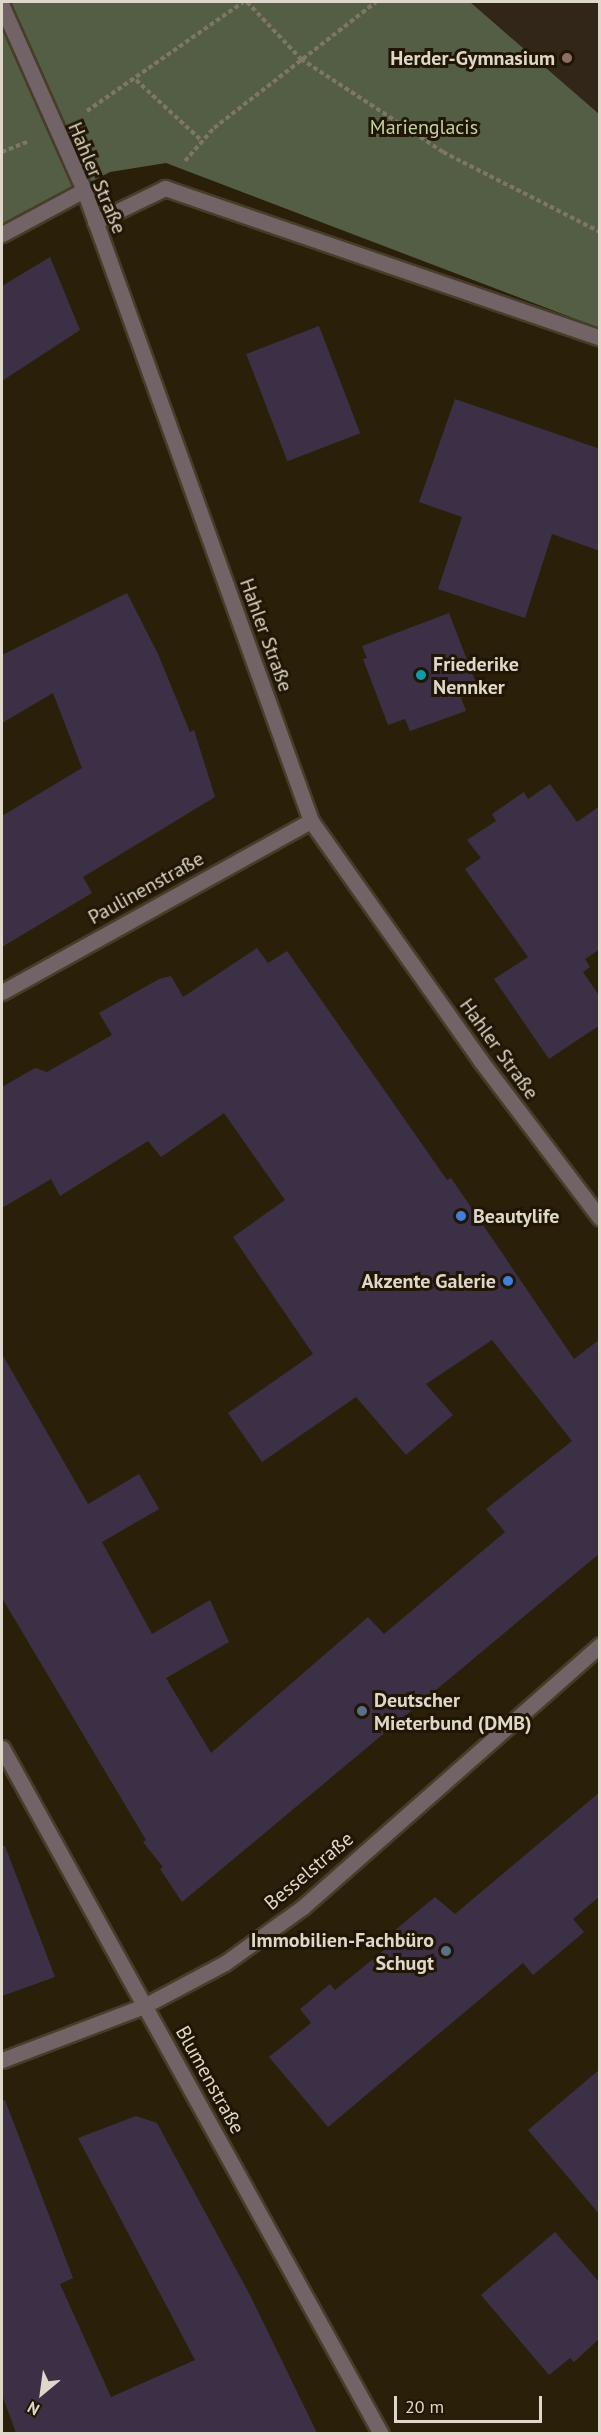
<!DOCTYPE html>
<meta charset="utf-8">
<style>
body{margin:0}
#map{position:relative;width:601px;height:2435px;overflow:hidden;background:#2a200a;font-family:"PT Sans",sans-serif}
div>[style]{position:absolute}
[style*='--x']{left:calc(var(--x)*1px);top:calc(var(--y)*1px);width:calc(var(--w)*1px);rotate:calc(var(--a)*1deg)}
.education>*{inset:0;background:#322618}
.forest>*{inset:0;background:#545e45}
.building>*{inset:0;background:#3c3046;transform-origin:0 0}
.path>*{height:4px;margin-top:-2px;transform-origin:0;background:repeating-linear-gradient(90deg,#7f7766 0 4.5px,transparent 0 7.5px)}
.roads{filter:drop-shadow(2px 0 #473d29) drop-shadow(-2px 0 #473d29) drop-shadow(0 2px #473d29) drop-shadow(0 -2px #473d29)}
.minor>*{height:15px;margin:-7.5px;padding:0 7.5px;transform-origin:7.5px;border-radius:7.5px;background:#716366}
.dots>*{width:16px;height:16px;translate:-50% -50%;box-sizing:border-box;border:3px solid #201603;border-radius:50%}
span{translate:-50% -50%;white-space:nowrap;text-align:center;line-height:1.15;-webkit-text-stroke:6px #201603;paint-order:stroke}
.poi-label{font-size:20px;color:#ded8cb;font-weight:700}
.right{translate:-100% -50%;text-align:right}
.left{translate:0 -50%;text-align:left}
.park-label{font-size:20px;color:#c0d3a0}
.street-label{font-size:20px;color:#ded8cb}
.frame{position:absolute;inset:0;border:3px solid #ded8cb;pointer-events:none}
.north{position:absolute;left:12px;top:2363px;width:60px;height:60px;-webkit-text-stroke:4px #201603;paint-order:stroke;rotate:209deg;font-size:16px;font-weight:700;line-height:24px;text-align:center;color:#ded8cb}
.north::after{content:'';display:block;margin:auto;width:21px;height:27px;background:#ded8cb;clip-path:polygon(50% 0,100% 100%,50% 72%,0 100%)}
.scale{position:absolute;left:394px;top:2396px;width:148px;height:27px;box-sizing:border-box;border:3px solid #ded8cb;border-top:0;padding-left:8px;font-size:18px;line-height:21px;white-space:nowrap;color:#ded8cb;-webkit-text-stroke:4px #201603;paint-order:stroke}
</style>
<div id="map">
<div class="education">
<i style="clip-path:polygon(470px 2px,599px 2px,599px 114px)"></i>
</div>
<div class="forest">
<i style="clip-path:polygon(2px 2px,470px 2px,599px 114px,599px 328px,166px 163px,110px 172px,2px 227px)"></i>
</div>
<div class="building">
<i style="clip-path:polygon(50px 257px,80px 330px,2px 381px,2px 286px)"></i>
<i style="left:319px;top:326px;width:115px;height:78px;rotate:69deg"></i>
<i style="clip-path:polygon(455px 399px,600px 449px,600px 551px,552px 534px,525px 618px,438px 589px,462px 517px,419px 502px)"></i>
<i style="clip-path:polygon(127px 593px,158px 654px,190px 732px,194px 730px,215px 797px,83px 877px,92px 893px,2px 947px,2px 816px,82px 768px,53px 693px,2px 723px,2px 655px)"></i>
<i style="clip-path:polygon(449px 613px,479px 691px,461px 698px,466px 711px,410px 731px,405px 719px,388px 725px,363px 659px,367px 658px,362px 646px)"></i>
<i style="clip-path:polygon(550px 784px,577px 822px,600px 806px,600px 949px,585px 959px,590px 967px,583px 972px,600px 997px,600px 1025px,549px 1059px,494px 979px,528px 957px,465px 869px,481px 858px,467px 840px,496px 821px,492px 814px,524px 792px,528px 799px)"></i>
<i style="clip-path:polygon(257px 948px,268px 963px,287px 951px,447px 1180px,451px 1178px,574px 1359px,600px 1339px,600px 1553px,182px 1902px,160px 1869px,163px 1867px,143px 1842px,146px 1840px,2px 1598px,2px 1354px,88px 1504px,139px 1474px,159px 1509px,102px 1542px,152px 1634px,210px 1600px,229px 1642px,166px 1678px,211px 1753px,368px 1617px,384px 1634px,505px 1532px,486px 1509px,572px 1441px,492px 1340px,426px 1384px,453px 1415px,406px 1455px,356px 1397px,262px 1462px,228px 1413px,313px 1354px,233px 1237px,285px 1200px,224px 1113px,161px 1157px,148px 1141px,60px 1196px,51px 1179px,2px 1208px,2px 1087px,35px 1068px,47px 1072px,112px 1035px,99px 1013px,159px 979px,171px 976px,183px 997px)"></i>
<i style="clip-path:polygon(600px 1792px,600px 1896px,573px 1919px,584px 1932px,533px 1975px,523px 1963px,328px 2127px,269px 2057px,311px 2023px,300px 2009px,330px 1984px,335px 1990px,399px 1938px,394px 1931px,435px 1897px,455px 1914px)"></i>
<i style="clip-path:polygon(2px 1846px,5px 1846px,55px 1977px,2px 1996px)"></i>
<i style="clip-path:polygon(600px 2069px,600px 2215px,528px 2130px)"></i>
<i style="clip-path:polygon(5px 2100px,73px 2278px,60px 2284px,111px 2397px,195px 2360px,78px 2138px,136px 2116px,157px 2123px,251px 2297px,317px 2433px,16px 2433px,2px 2395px,2px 2101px)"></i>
<i style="clip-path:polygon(555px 2232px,600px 2283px,600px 2338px,574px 2362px,570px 2358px,549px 2375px,481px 2295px)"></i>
</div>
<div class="path">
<i style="--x:247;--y:2;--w:79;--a:46.5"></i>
<i style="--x:301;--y:59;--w:170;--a:33.2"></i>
<i style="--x:443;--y:152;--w:176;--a:27"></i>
<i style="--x:136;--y:80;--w:88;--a:42.7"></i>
<i style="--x:87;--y:111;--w:190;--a:-34.9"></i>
<i style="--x:2;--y:152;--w:27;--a:-22"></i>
<i style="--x:185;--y:161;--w:44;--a:-48.7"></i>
<i style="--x:214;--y:128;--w:205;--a:-37.9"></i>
</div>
<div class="roads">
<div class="minor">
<i style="--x:2;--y:6;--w:201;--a:66"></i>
<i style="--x:84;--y:190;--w:671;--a:70.21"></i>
<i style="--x:311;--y:821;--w:293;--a:54.7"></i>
<i style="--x:480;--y:1060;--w:198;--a:52.8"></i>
<i style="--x:95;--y:222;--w:78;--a:-25.9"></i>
<i style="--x:165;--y:188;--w:460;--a:19"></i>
<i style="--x:2;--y:234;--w:93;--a:-28.2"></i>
<i style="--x:2;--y:992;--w:353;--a:-29"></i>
<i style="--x:2;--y:1748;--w:784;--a:61.08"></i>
<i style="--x:2;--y:2060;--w:152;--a:-20.8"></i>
<i style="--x:144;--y:2006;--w:92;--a:-28"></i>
<i style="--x:225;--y:1963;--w:96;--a:-35.7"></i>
<i style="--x:303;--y:1907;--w:396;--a:-41.4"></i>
</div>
</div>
<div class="dots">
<i style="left:567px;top:58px;background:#8d6e63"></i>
<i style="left:421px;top:675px;background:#0f9aa8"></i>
<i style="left:461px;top:1216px;background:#3f7fe0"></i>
<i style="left:508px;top:1281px;background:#3f7fe0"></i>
<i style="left:362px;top:1711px;background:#5c6f8a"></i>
<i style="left:446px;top:1951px;background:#5c6f8a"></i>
</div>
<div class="poi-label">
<span class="right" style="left:555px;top:58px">Herder-Gymnasium</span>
<span class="left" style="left:433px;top:676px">Friederike<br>Nennker</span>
<span class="left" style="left:473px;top:1216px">Beautylife</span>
<span class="right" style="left:496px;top:1281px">Akzente Galerie</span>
<span class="left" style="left:374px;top:1712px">Deutscher<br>Mieterbund (DMB)</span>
<span class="right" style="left:434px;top:1952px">Immobilien-Fachbüro<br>Schugt</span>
</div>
<div class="park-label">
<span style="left:424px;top:127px">Marienglacis</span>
</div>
<div class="street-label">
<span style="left:97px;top:178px;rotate:67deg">Hahler Straße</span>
<span style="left:266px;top:635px;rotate:70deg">Hahler Straße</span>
<span style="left:146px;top:888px;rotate:-29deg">Paulinenstraße</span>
<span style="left:499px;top:1049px;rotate:54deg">Hahler Straße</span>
<span style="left:309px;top:1871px;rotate:-40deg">Besselstraße</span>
<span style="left:210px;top:2080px;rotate:61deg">Blumenstraße</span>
</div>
<div class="frame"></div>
<div class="north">N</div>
<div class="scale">20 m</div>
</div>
